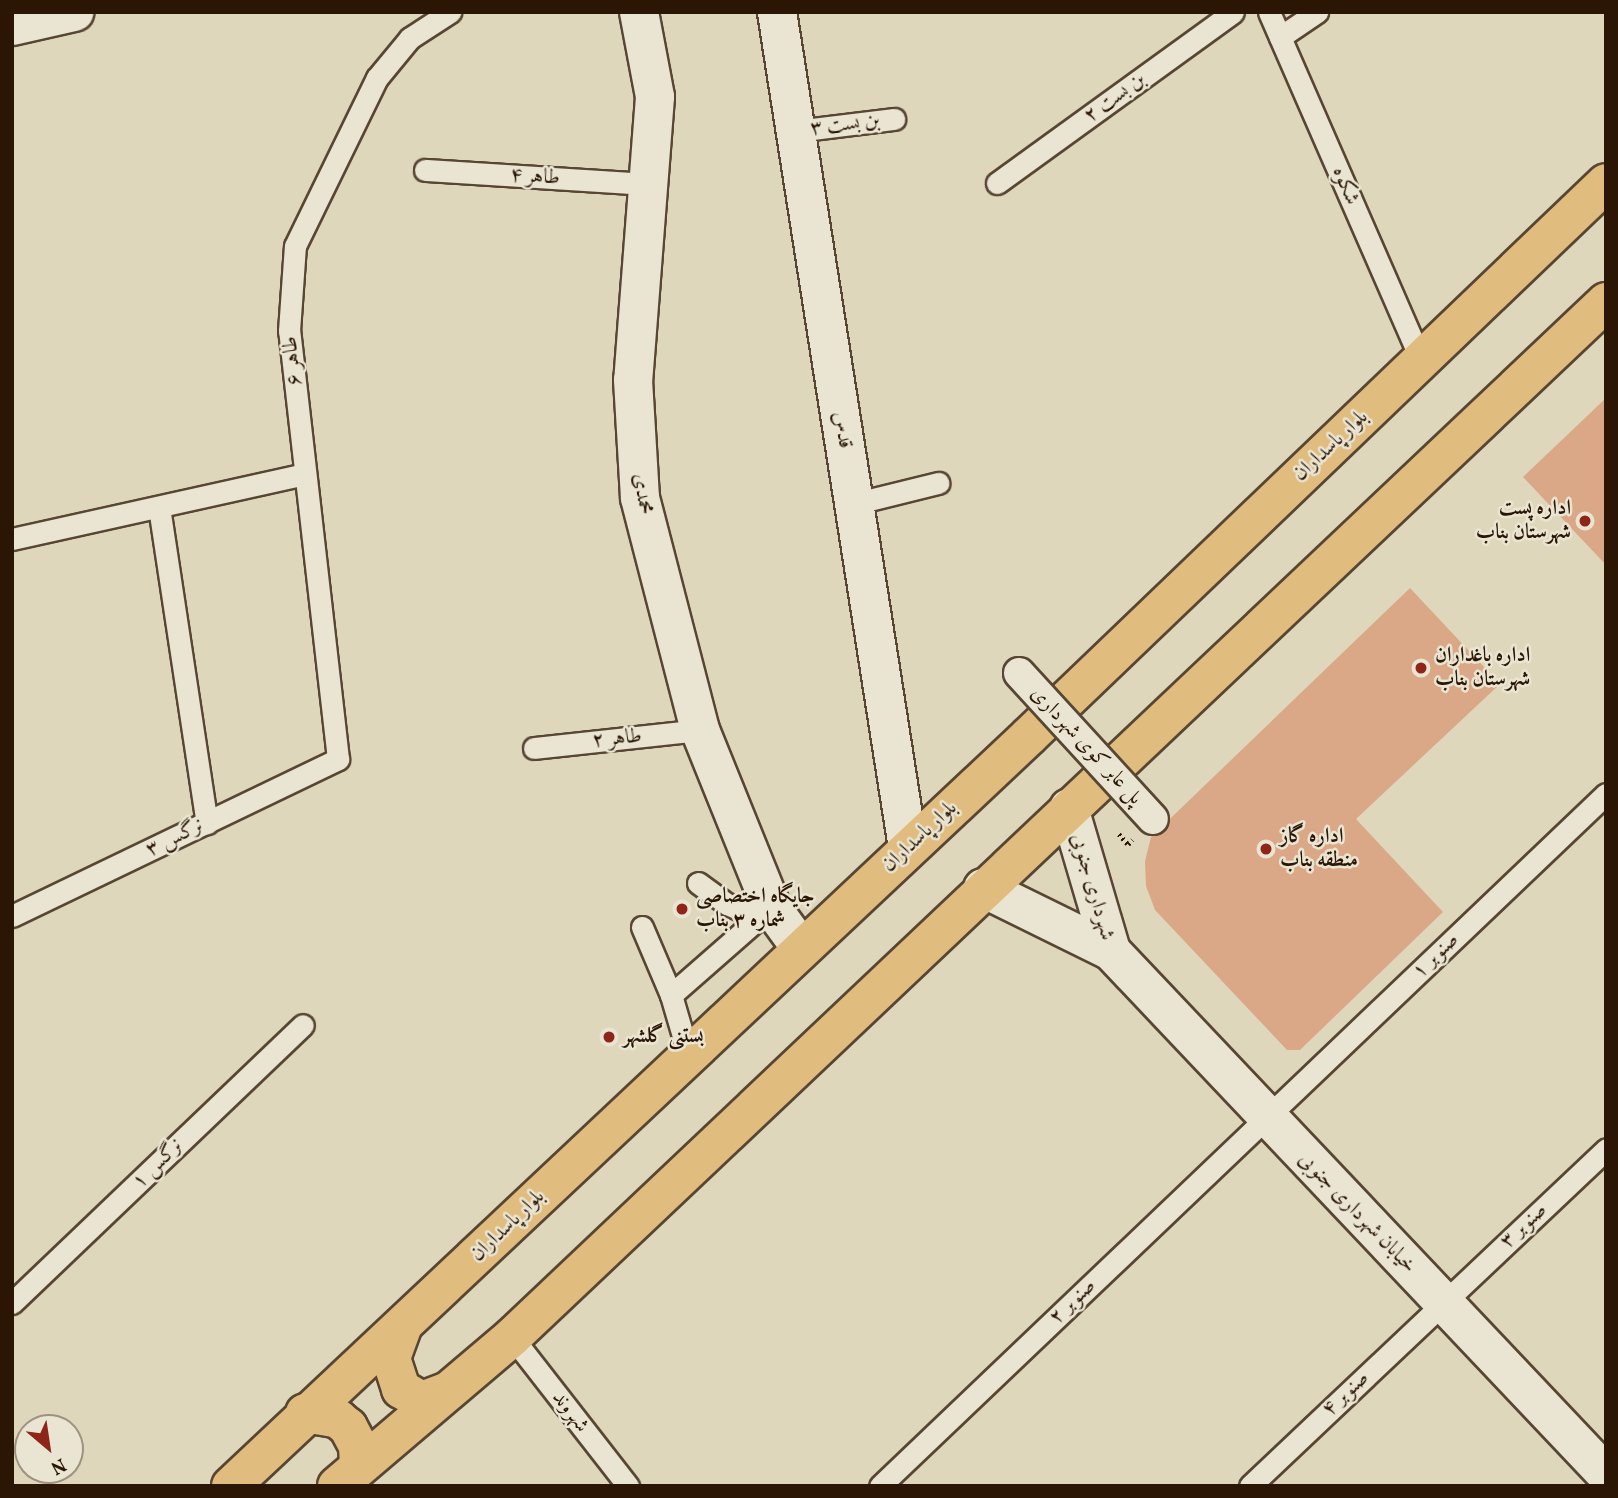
<!DOCTYPE html>
<meta charset="utf-8">
<style>
body{margin:0}
#map{position:relative;width:1618px;height:1498px;overflow:hidden;background:#dfd7bc;font-family:Vollkorn,Amiri,serif}
div>[style]{position:absolute}
[style*='--x']{left:calc(var(--x)*1px);top:calc(var(--y)*1px);width:calc(var(--w)*1px);rotate:calc(var(--a)*1deg)}
.building>*{inset:0;background:#dba887}
.path>*{height:4.5px;margin-top:-2.25px;transform-origin:0;background:repeating-linear-gradient(90deg,#2b1605 0 2px,transparent 0 5.5px)}
.roads{filter:drop-shadow(2px 0 #584633) drop-shadow(-2px 0 #584633) drop-shadow(0 2px #584633) drop-shadow(0 -2px #584633)}
.service>*{height:21px;margin:-10.5px;padding:0 10.5px;transform-origin:10.5px;border-radius:10.5px;background:#eae5d3}
.minor>*{height:38px;margin:-19px;padding:0 19px;transform-origin:19px;border-radius:19px;background:#eae5d3}
.trunk>*{height:38px;margin:-19px;padding:0 19px;transform-origin:19px;border-radius:19px;background:#e0bc7e}
.bridges{filter:drop-shadow(2px 0 #584633) drop-shadow(-2px 0 #584633) drop-shadow(0 2px #584633) drop-shadow(0 -2px #584633)}
.pedestrian-bridge>*{height:30px;margin:-15px;padding:0 15px;transform-origin:15px;border-radius:15px;background:#eae5d3}
.dots>*{width:19px;height:19px;translate:-50% -50%;box-sizing:border-box;border:4px solid #eae5d3;border-radius:50%}
span{translate:-50% -50%;white-space:nowrap;text-align:center;line-height:1.15;-webkit-text-stroke:5px #eae5d3;paint-order:stroke}
.street-label{font-size:21px;color:#2b1605}
.poi-label{font-size:21px;color:#2b1605;font-weight:700}
.right{translate:-100% -50%;text-align:right}
.left{translate:0 -50%;text-align:left}
.frame{position:absolute;inset:0;border:14px solid #2b1605;pointer-events:none}
.north{position:absolute;left:14px;top:1414px;width:70px;height:70px;box-sizing:border-box;background:#eae5d3;border:2px solid #9e9281;border-radius:50%;rotate:151deg;font-size:19px;font-weight:700;line-height:28px;text-align:center;color:#2b1605}
.north::after{content:'';display:block;margin:auto;width:24px;height:32px;background:#8f2418;clip-path:polygon(50% 0,100% 100%,50% 72%,0 100%)}
</style>
<div id="map">
<div class="building">
<i style="clip-path:polygon(1606px 398px,1606px 565px,1523px 477px)"></i>
<i style="clip-path:polygon(1410px 588px,1500px 684px,1356px 819px,1443px 912px,1300px 1050px,1287px 1050px,1155px 910px,1146px 886px,1145px 861px,1151px 837px)"></i>
</div>
<div class="path">
<i style="--x:1119;--y:834;--w:13;--a:48"></i>
<i style="--x:1128;--y:844;--w:6;--a:-45"></i>
</div>
<div class="roads">
<div class="service">
<i style="--x:1269;--y:12;--w:380;--a:66.4"></i>
<i style="--x:1280;--y:37;--w:45;--a:-34"></i>
<i style="--x:796;--y:131;--w:99;--a:-7"></i>
<i style="--x:425;--y:170;--w:220;--a:3.6"></i>
<i style="--x:997;--y:183;--w:291;--a:-35.9"></i>
<i style="--x:853;--y:504;--w:88;--a:-13.9"></i>
<i style="--x:159;--y:507;--w:320;--a:81.4"></i>
<i style="--x:12;--y:539;--w:300;--a:-12.5"></i>
<i style="--x:534;--y:748;--w:167;--a:-6.2"></i>
<i style="--x:698;--y:883;--w:36;--a:36"></i>
<i style="--x:727;--y:904;--w:35;--a:24"></i>
<i style="--x:759;--y:918;--w:12;--a:0"></i>
<i style="--x:12;--y:916;--w:362;--a:-25.7"></i>
<i style="--x:338;--y:759;--w:431;--a:-96.5"></i>
<i style="--x:289;--y:331;--w:85;--a:-86"></i>
<i style="--x:295;--y:246;--w:187;--a:-64"></i>
<i style="--x:377;--y:78;--w:52;--a:-50.5"></i>
<i style="--x:410;--y:38;--w:48;--a:-33"></i>
<i style="--x:642;--y:927;--w:74;--a:66.9"></i>
<i style="--x:671;--y:995;--w:60;--a:73.7"></i>
<i style="--x:671;--y:995;--w:117;--a:-41.2"></i>
<i style="--x:12;--y:1303;--w:402;--a:-43.7"></i>
<i style="--x:512;--y:1337;--w:189;--a:52.1"></i>
<i style="--x:880;--y:1486;--w:1003;--a:-43.63"></i>
<i style="--x:1250;--y:1486;--w:490;--a:-43.4"></i>
</div>
<div class="minor">
<i style="--x:639;--y:12;--w:86;--a:79.3"></i>
<i style="--x:655;--y:97;--w:284;--a:94.4"></i>
<i style="--x:633;--y:380;--w:118;--a:86.6"></i>
<i style="--x:640;--y:498;--w:240;--a:75.5"></i>
<i style="--x:700;--y:730;--w:192;--a:68"></i>
<i style="--x:772;--y:908;--w:49;--a:54.1"></i>
<i style="--x:777;--y:12;--w:846;--a:81.09"></i>
<i style="--x:12;--y:26;--w:64;--a:-12.7"></i>
<i style="--x:1069;--y:808;--w:149;--a:73.6"></i>
<i style="--x:983;--y:888;--w:143;--a:26.2"></i>
<i style="--x:1111;--y:951;--w:720;--a:46.58"></i>
</div>
<div class="trunk">
<i style="--x:402;--y:1328;--w:32;--a:110"></i>
<i style="--x:391;--y:1358;--w:33;--a:72"></i>
<i style="--x:401;--y:1389;--w:24;--a:30"></i>
<i style="--x:422;--y:1401;--w:26;--a:-21"></i>
<i style="--x:305;--y:1413;--w:34;--a:10"></i>
<i style="--x:338;--y:1419;--w:13;--a:39"></i>
<i style="--x:348;--y:1427;--w:21;--a:62"></i>
<i style="--x:358;--y:1446;--w:20;--a:87"></i>
<i style="--x:231;--y:1486;--w:1095;--a:-43.22"></i>
<i style="--x:1029;--y:736;--w:799;--a:-43.78"></i>
<i style="--x:337;--y:1486;--w:230;--a:-40.4"></i>
<i style="--x:512;--y:1337;--w:1506;--a:-43.41"></i>
</div>
</div>
<div class="bridges">
<div class="pedestrian-bridge">
<i style="--x:1019;--y:673;--w:198;--a:47.5"></i>
</div>
</div>
<div class="dots">
<i style="left:1585px;top:521px;background:#8f2418"></i>
<i style="left:1421px;top:668px;background:#8f2418"></i>
<i style="left:1266px;top:849px;background:#8f2418"></i>
<i style="left:682px;top:909px;background:#8f2418"></i>
<i style="left:609px;top:1037px;background:#8f2418"></i>
</div>
<div class="street-label">
<span style="left:1115px;top:98px;rotate:-36deg">بن بست ۲</span>
<span style="left:845px;top:125px;rotate:-7deg">بن بست ۳</span>
<span style="left:535px;top:177px;rotate:4deg">طاهر ۴</span>
<span style="left:1345px;top:186px;rotate:67deg">شکوه</span>
<span style="left:293px;top:361px;rotate:-96deg">طاهر ۶</span>
<span style="left:842px;top:430px;rotate:81deg">قدس</span>
<span style="left:1331px;top:446px;rotate:-43deg">بلوار پاسداران</span>
<span style="left:642px;top:494px;rotate:82deg">محمدی</span>
<span style="left:617px;top:739px;rotate:-6deg">طاهر ۲</span>
<span style="left:1086px;top:746px;rotate:47deg">پل عابر کوی شهرداری</span>
<span style="left:920px;top:837px;rotate:-43deg">بلوار پاسداران</span>
<span style="left:175px;top:838px;rotate:-26deg">نرگس ۳</span>
<span style="left:1092px;top:887px;rotate:74deg">شهرداری جنوبی</span>
<span style="left:1436px;top:956px;rotate:-44deg">صنوبر ۱</span>
<span style="left:158px;top:1164px;rotate:-44deg">نرگس ۱</span>
<span style="left:1357px;top:1213px;rotate:46deg">خیابان شهرداری جنوبی</span>
<span style="left:508px;top:1226px;rotate:-44deg">بلوار پاسداران</span>
<span style="left:1524px;top:1226px;rotate:-43deg">صنوبر ۳</span>
<span style="left:1073px;top:1302px;rotate:-44deg">صنوبر ۲</span>
<span style="left:1346px;top:1394px;rotate:-43deg">صنوبر ۴</span>
<span style="left:570px;top:1412px;rotate:52deg">شهروند</span>
</div>
<div class="poi-label">
<span class="right" style="left:1571px;top:521px">اداره پست<br>شهرستان بناب</span>
<span class="left" style="left:1435px;top:668px">اداره باغداران<br>شهرستان بناب</span>
<span class="left" style="left:1280px;top:849px">اداره گاز<br>منطقه بناب</span>
<span class="left" style="left:696px;top:909px">جایگاه اختصاصی<br>شماره ۳ بناب</span>
<span class="left" style="left:623px;top:1037px">بستنی گلشهر</span>
</div>
<div class="frame"></div>
<div class="north">N</div>
</div>
